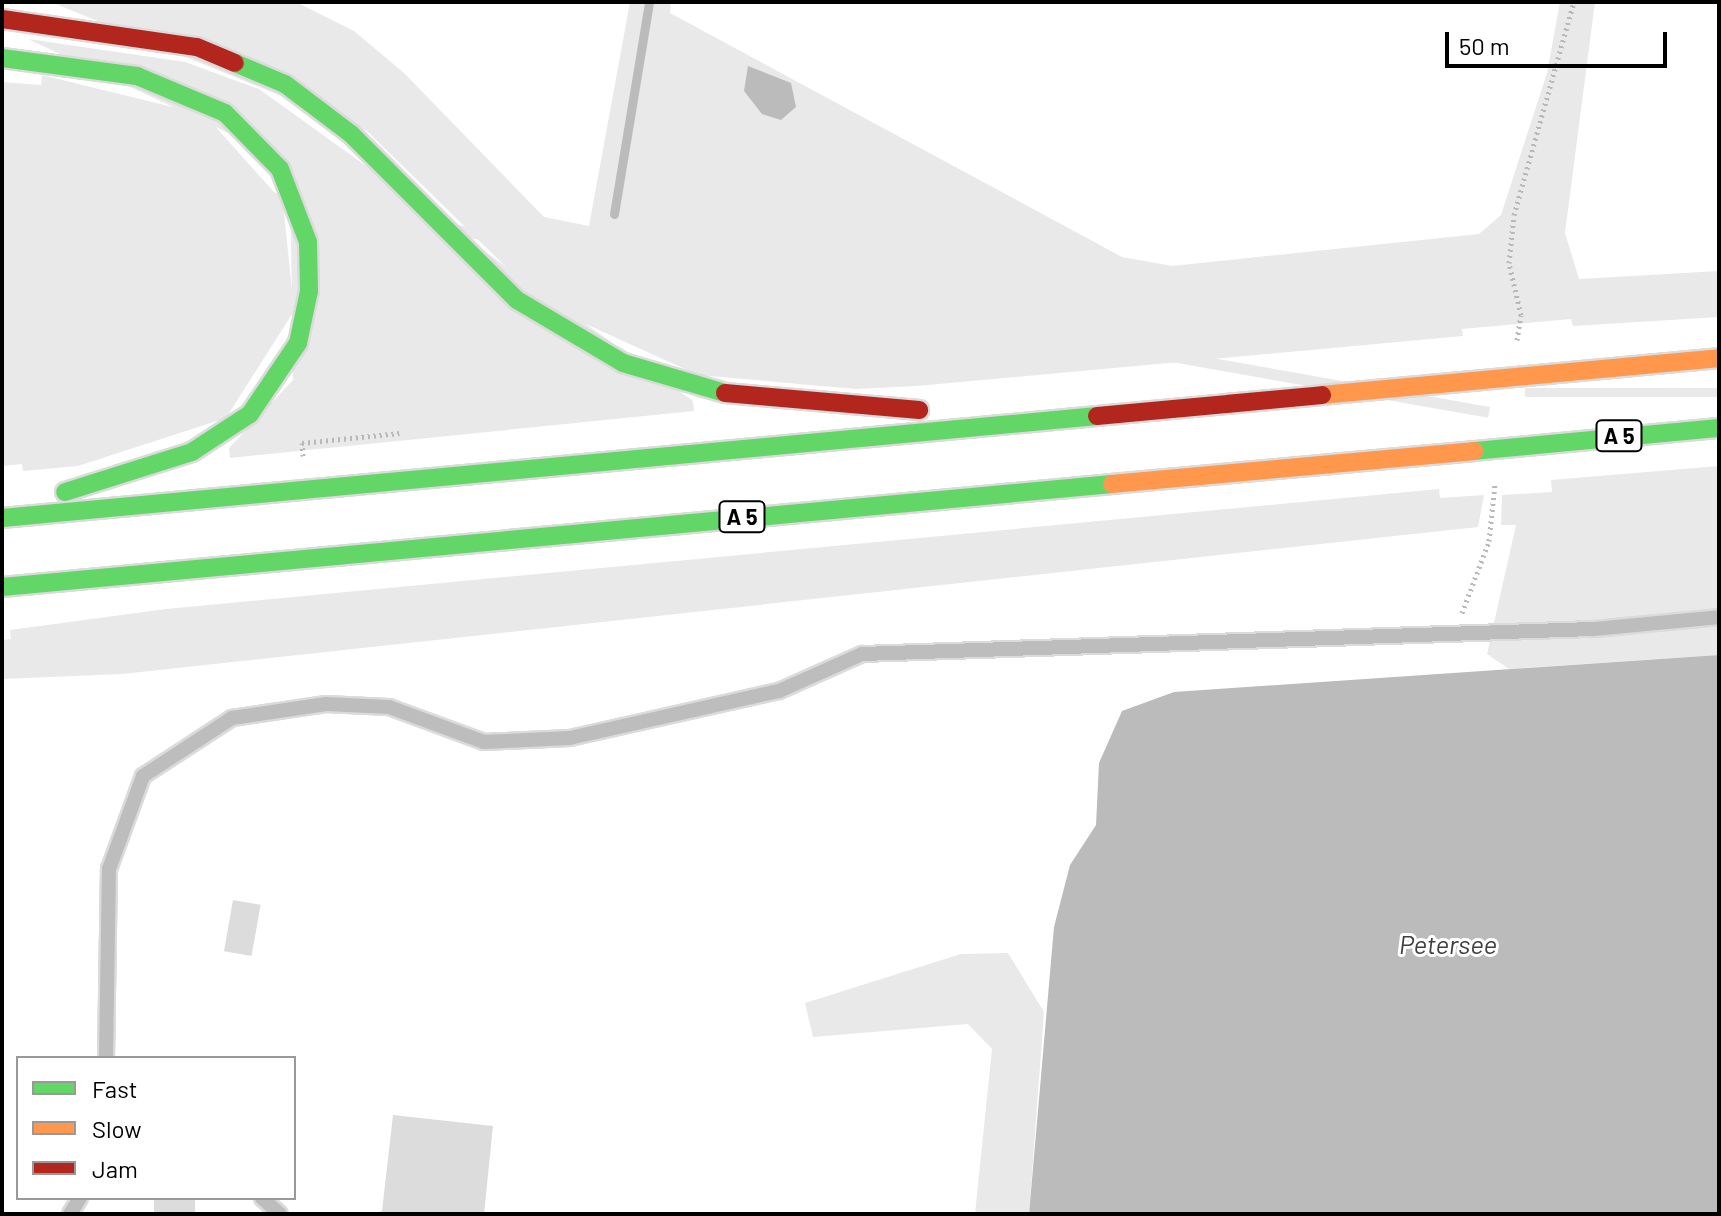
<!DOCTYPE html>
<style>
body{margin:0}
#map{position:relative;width:1721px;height:1216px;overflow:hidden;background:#fff;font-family:Barlow,sans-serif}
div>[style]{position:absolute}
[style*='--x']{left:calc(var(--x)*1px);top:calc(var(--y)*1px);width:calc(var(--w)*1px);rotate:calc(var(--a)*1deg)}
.green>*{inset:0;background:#e9e9e9;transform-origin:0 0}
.water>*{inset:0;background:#bbb}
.stream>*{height:9px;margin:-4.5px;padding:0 4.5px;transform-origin:4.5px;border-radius:4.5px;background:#bbb}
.building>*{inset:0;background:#dcdcdc;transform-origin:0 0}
.path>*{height:5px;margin-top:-2.5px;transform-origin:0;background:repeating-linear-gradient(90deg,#b8b8b8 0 2px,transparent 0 6px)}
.roads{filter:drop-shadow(2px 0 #dbdbdb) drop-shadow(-2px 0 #dbdbdb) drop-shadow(0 2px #dbdbdb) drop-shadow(0 -2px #dbdbdb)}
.lane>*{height:14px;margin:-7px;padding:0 7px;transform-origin:7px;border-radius:7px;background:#bdbdbd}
.fast>*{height:18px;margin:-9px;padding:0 9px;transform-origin:9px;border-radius:9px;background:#63d668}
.slow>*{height:18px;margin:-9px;padding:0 9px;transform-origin:9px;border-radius:9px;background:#ff974d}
.jam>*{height:18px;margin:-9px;padding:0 9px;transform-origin:9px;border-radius:9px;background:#b3261e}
span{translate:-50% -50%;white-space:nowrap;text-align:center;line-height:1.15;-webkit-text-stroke:6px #fff;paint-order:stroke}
.shield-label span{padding:2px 6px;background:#fff;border:2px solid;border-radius:6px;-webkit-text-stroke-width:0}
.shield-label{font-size:22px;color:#000;font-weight:700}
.water-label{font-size:26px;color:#3f3f3f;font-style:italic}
.frame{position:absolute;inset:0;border:4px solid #000;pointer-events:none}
.legend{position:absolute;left:16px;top:1056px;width:280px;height:144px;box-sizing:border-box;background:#fff;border:2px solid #999;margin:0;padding:10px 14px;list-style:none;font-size:24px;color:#000}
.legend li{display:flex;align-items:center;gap:16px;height:40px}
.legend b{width:40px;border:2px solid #999}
.scale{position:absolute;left:1445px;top:32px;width:222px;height:36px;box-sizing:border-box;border:4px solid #000;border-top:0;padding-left:10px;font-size:24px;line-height:28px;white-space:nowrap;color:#000;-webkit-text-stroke:6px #fff;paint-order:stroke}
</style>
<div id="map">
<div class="green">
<i style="clip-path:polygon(51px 2px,296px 2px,354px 31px,404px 73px,544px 217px,589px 226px,630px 2px,671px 2px,670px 13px,1122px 257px,1172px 266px,1479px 234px,1501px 215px,1547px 73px,1560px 2px,1595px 2px,1565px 233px,1579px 279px,1719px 271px,1719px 317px,1573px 326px,1571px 319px,1462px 329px,1463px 336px,917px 386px,856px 389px,698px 375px,546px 306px,367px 131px)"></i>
<i style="clip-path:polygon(28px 39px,185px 62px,259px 89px,693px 401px,694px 411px,230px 458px,229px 448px,293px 380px,290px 162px)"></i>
<i style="clip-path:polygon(42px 75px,205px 115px,283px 202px,294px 311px,226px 418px,78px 466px,23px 471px,22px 464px,2px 466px,2px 82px,41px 85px)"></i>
<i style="left:1719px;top:388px;width:9px;height:194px;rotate:90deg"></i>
<i style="left:1490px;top:407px;width:11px;height:1495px;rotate:100deg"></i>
<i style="clip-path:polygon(1719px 466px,1719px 655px,1509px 669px,1487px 654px,1516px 525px,1501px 525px,1502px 495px,1552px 492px,1551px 480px)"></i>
<i style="clip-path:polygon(1439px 489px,1440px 498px,1484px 495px,1478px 527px,122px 674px,2px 679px,2px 640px,11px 639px,10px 630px,166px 609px)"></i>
<i style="clip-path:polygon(1008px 953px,1044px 1012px,1029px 1214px,975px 1214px,992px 1049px,968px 1024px,813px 1037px,805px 1003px,961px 954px)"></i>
</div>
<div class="water">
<i style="clip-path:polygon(748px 66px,791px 83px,796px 107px,781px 120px,762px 114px,744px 91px)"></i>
<i style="clip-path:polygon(1719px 655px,1719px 1214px,1029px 1214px,1054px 927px,1070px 865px,1096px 825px,1099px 763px,1122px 711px,1174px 692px)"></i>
</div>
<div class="stream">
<i style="--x:614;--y:214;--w:215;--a:-80.6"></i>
</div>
<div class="building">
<i style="left:233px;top:900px;width:28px;height:52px;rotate:10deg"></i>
<i style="clip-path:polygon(393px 1115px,493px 1126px,484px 1214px,370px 1214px,382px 1211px)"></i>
<i style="left:154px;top:1198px;width:41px;height:16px"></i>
</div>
<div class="path">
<i style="--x:1517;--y:340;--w:25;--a:-81"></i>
<i style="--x:1521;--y:315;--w:53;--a:-103"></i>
<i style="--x:1509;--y:263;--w:48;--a:-84.1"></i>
<i style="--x:1514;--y:215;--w:221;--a:-74.3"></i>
<i style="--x:303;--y:456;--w:13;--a:-94"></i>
<i style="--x:302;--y:443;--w:98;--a:-5.9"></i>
<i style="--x:1462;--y:613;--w:77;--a:-69.4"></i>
<i style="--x:1489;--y:541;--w:57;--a:-84"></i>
</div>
<div class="roads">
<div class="lane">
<i style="--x:106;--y:1058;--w:189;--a:-89.1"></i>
<i style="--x:109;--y:869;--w:99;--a:-69.9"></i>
<i style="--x:143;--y:776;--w:106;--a:-33.1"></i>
<i style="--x:232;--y:718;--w:95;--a:-8.5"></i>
<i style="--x:326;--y:704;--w:63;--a:2.7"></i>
<i style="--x:389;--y:707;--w:101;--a:20.2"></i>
<i style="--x:484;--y:742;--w:86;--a:-2.7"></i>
<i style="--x:570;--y:738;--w:214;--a:-12.7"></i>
<i style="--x:779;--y:691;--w:91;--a:-24"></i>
<i style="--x:862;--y:654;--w:731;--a:-1.96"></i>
<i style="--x:1593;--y:629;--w:127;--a:-5.4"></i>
<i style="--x:262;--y:1198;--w:24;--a:42"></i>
<i style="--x:70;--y:1214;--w:19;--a:-58"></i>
</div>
<div class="fast">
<i style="--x:2;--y:58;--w:136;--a:7.6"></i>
<i style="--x:137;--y:76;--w:95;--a:22.8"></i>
<i style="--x:225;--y:113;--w:78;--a:45.5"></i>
<i style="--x:280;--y:169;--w:78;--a:69"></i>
<i style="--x:308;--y:242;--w:49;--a:88.8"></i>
<i style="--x:309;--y:291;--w:53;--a:101.9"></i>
<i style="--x:298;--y:343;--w:86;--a:124.1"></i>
<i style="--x:250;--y:414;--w:69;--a:146.8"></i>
<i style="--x:192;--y:452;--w:133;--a:162.5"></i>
<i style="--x:235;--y:63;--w:54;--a:22.8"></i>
<i style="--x:285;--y:84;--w:83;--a:37.1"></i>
<i style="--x:351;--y:134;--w:235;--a:45"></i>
<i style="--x:517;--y:300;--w:123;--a:30.7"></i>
<i style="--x:623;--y:363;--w:106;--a:16.4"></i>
<i style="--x:1474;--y:451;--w:246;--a:-5.4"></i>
<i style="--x:2;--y:518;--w:1100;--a:-5.32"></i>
<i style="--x:2;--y:587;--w:1115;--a:-5.3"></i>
</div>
<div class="slow">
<i style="--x:1322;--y:395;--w:399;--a:-5.3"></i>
<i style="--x:1112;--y:484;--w:364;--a:-5.2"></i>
</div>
<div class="jam">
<i style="--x:2;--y:19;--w:197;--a:8.2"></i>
<i style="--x:197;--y:47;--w:41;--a:22.8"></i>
<i style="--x:725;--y:393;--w:195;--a:5"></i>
<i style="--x:1097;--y:416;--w:226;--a:-5.3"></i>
</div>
</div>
<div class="shield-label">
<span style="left:1619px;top:436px">A 5</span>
<span style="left:742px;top:517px">A 5</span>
</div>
<div class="water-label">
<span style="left:1448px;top:944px">Petersee</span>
</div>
<div class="frame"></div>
<ul class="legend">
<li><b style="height:10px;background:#63d668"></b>Fast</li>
<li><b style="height:10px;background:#ff974d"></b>Slow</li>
<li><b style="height:10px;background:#b3261e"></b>Jam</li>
</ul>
<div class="scale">50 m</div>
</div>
